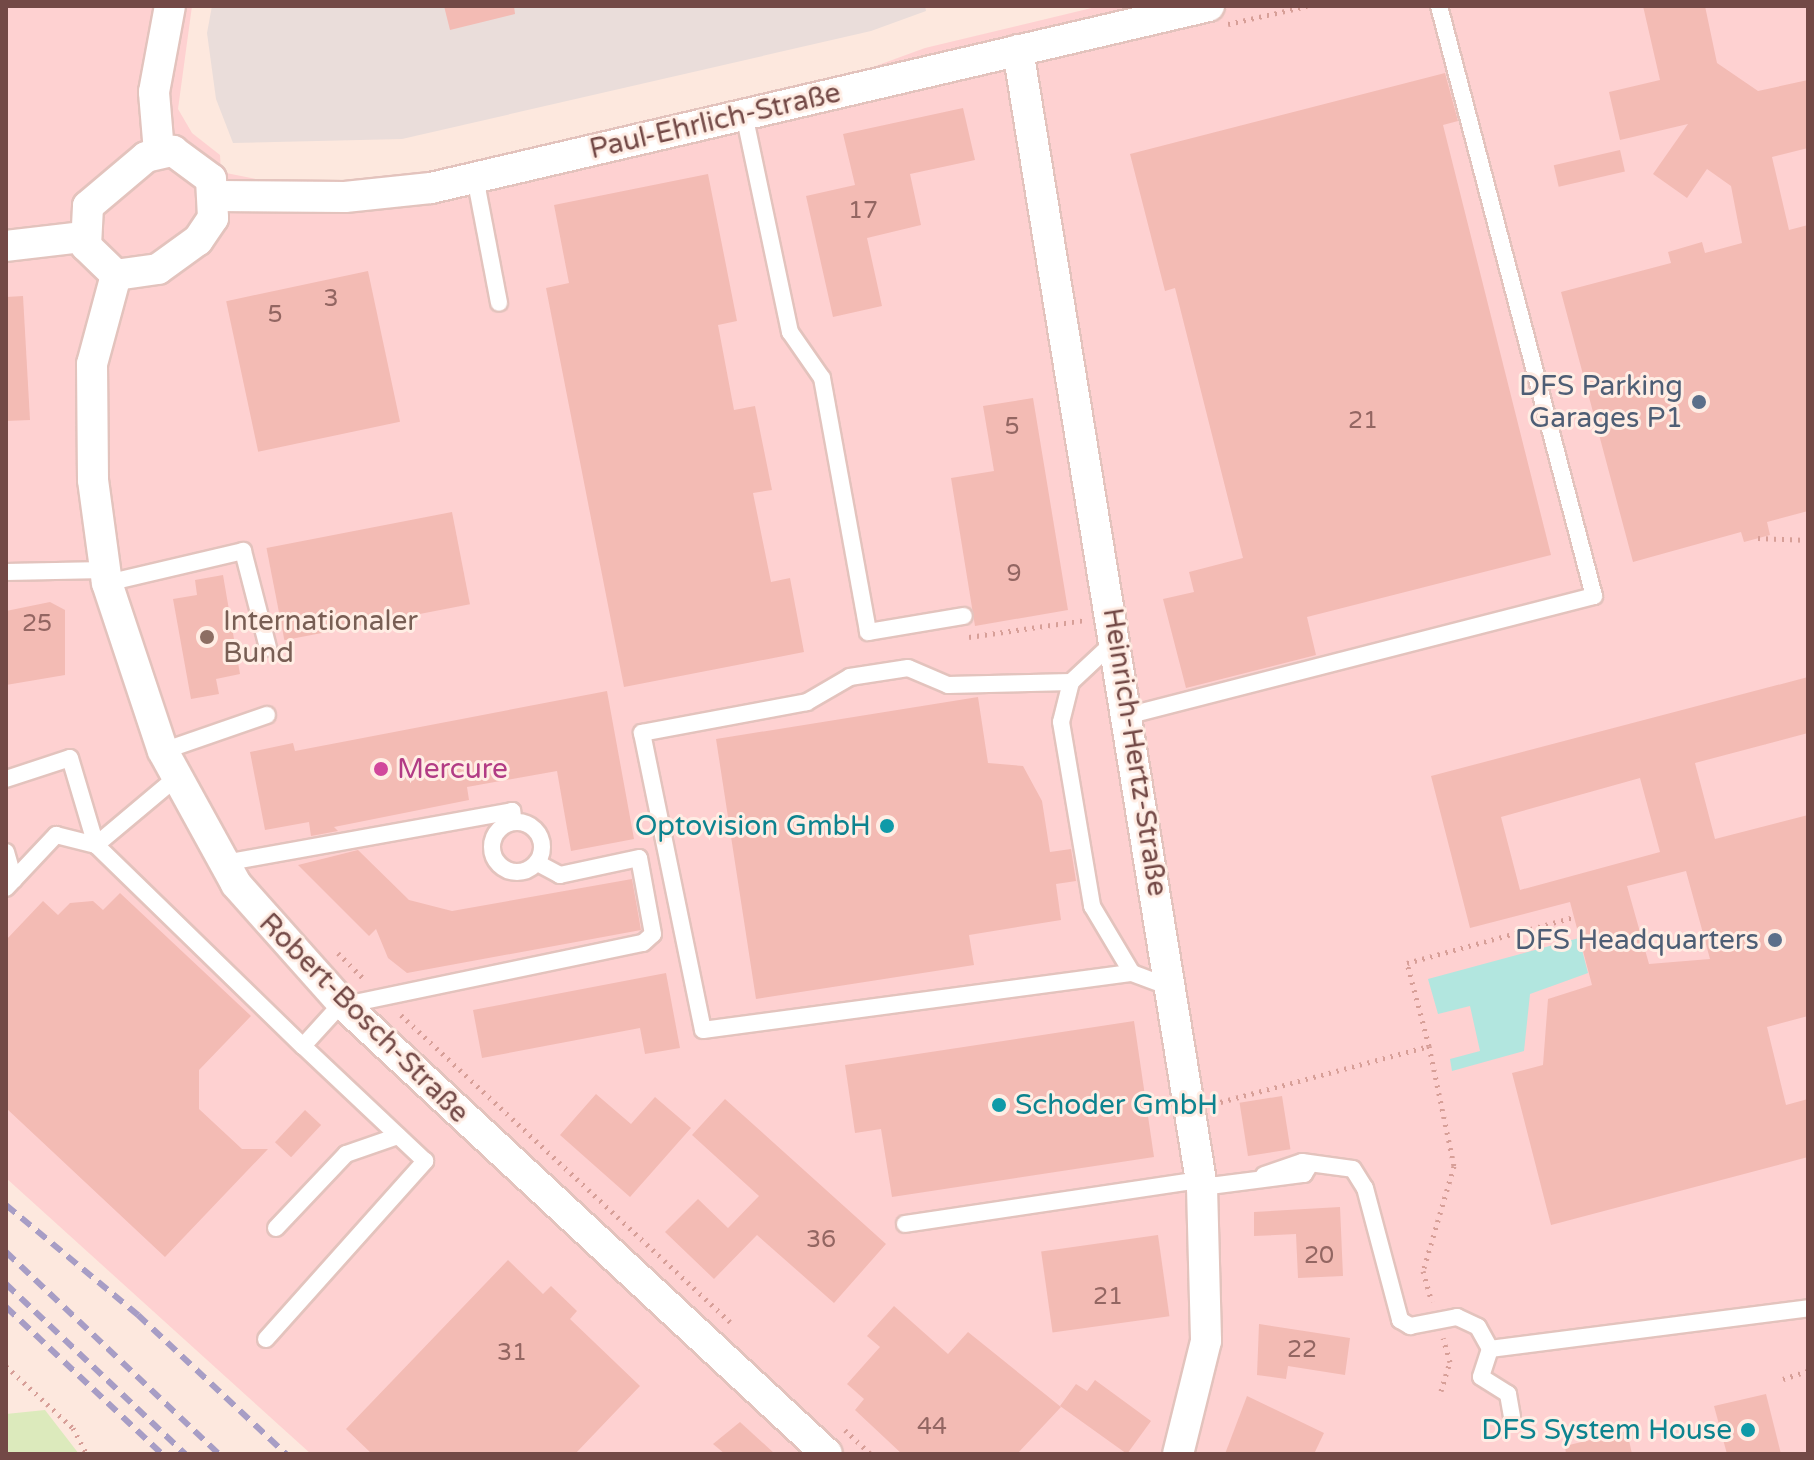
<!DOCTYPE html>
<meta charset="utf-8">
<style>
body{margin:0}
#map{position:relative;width:1814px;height:1460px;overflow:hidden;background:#fde8de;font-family:"Varela Round",sans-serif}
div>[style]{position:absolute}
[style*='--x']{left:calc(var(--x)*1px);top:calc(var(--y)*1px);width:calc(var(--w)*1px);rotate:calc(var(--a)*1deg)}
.commercial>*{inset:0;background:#fed1d1}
.industrial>*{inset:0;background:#eaddda}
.green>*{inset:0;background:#dceabc}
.water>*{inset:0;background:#b2e6df}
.building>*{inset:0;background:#f3bbb4;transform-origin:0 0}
.path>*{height:5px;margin-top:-2.5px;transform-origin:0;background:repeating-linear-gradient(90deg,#d79f98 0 2px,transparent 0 8px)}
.roads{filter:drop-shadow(2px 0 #e3c3bd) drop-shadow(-2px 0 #e3c3bd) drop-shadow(0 2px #e3c3bd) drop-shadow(0 -2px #e3c3bd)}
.service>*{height:16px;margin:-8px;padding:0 8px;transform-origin:8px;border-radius:8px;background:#fff}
.service>.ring{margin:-8px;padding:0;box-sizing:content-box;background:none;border:16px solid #fff;border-radius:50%}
.minor>*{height:30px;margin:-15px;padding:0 15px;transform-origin:15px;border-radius:15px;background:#fff}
.rail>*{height:6px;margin-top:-3px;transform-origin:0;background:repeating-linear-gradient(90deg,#a79dc5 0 12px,transparent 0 20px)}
.dots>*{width:22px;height:22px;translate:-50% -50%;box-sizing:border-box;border:4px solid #ffede4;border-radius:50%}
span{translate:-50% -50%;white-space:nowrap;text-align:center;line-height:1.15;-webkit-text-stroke:6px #ffede4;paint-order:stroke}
.number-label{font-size:24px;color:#936662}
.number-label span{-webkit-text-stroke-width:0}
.street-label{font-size:28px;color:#734946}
.service-label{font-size:28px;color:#4e5e75}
.right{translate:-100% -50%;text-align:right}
.education-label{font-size:28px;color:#785e54}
.left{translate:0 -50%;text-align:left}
.hotel-label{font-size:28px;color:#b23c85}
.culture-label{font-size:28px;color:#0d838f}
.frame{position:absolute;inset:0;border:8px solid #734946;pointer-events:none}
</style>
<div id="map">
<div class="commercial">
<i style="clip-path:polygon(6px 6px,192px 6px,178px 109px,192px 133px,220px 155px,221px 172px,345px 197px,744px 114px,925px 48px,1100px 6px,1808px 6px,1808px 1454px,311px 1454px,6px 1178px)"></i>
</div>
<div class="industrial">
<i style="clip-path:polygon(212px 6px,925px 6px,926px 11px,871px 31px,402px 139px,233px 143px,216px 99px,207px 33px)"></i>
</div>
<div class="green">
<i style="clip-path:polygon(45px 1410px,79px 1454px,6px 1454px,6px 1414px)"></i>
</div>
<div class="water">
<i style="clip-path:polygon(1579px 938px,1588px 973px,1530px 994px,1524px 1051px,1452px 1071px,1450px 1059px,1480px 1051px,1470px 1006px,1438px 1014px,1428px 979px)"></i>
</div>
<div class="building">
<i style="clip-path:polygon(444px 6px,514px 6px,515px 14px,450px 30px)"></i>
<i style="clip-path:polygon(1643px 6px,1705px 6px,1717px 63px,1758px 91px,1808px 80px,1808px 148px,1772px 157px,1789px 230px,1808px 225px,1808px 511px,1767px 522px,1770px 535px,1744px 542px,1741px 532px,1633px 562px,1561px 292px,1671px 263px,1668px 252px,1702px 242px,1705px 253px,1742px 243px,1731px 186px,1707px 169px,1687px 198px,1653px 174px,1688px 124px,1620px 140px,1609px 92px,1660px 80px)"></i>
<i style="clip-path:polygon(1445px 73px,1458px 121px,1443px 125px,1551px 555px,1307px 617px,1316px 655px,1186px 688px,1163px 599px,1194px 592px,1189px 572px,1243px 558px,1175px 288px,1165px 291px,1130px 154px)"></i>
<i style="clip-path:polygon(963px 108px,975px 160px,910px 174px,921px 225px,867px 238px,882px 306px,833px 317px,806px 196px,855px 185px,843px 134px)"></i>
<i style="left:1620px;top:150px;width:22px;height:68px;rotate:77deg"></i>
<i style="clip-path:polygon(708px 174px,737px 321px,718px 325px,734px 410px,755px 406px,772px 490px,753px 493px,771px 582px,790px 578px,804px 652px,624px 687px,546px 288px,569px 283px,554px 205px)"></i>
<i style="left:368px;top:271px;width:154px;height:145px;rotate:78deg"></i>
<i style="clip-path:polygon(23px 296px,30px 420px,6px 421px,6px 297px)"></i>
<i style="clip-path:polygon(1033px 398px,1068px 610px,975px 626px,951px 478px,994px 471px,983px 406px)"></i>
<i style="left:452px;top:512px;width:94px;height:189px;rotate:79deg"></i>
<i style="clip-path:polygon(223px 575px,240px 674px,216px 679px,219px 694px,191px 699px,173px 599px,197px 595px,195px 580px)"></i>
<i style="clip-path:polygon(50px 602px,65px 610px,65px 675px,6px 685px,6px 611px)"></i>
<i style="clip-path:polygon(evenodd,1808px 677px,1808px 733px,1695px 763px,1715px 839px,1808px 815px,1808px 1016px,1767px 1027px,1786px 1105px,1808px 1099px,1808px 1157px,1551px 1225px,1512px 1073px,1543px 1065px,1548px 999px,1592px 985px,1570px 902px,1470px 928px,1431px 776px,1808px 677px,1640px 778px,1660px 852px,1520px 890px,1501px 817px,1640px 778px,1808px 677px,1686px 871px,1710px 959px,1649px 964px,1627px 886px,1686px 871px)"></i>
<i style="clip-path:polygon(607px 691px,634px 839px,571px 851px,557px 771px,467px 787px,469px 800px,334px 827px,338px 831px,311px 836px,309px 822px,265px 830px,250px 752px,293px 743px,295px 751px)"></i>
<i style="clip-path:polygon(978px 697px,988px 763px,1023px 766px,1042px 801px,1050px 852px,1071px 849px,1076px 881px,1056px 884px,1061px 920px,969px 935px,974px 965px,756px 999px,716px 739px)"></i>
<i style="clip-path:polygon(358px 850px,409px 900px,452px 911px,632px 879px,641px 930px,407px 973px,388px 958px,376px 929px,369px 936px,298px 865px)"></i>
<i style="clip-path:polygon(120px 893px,251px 1016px,199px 1070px,199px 1109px,242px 1149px,268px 1149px,165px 1257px,6px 1108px,6px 940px,43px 901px,58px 915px,70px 903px,93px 901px,103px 910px)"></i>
<i style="clip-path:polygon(666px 973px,680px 1048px,645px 1054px,640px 1028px,482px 1058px,473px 1010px)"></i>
<i style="clip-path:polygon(1134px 1021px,1154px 1157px,892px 1197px,881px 1129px,855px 1133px,845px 1065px)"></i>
<i style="clip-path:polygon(596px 1094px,631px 1124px,655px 1097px,691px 1128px,630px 1197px,560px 1135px)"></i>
<i style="left:1282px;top:1096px;width:54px;height:43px;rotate:81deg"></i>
<i style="clip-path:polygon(725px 1099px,886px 1244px,834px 1303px,757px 1235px,714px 1279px,665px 1232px,698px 1199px,728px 1228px,759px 1196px,692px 1135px)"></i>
<i style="left:305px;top:1110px;width:22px;height:44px;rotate:43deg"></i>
<i style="clip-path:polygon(1340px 1207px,1343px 1276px,1298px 1278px,1296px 1234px,1254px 1236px,1254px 1212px)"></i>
<i style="left:1158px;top:1235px;width:82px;height:118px;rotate:82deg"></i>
<i style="clip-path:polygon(508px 1260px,543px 1294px,551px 1286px,577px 1311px,570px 1319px,640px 1386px,575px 1454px,372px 1454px,346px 1429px)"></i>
<i style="clip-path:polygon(894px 1306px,948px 1354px,968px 1332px,1061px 1407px,1017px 1454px,902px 1454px,855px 1410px,864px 1399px,847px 1384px,880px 1347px,867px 1336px)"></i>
<i style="clip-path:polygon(1259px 1324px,1350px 1338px,1345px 1375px,1288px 1366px,1286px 1379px,1257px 1375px)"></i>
<i style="clip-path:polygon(1095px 1380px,1151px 1421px,1127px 1454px,1060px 1406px,1076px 1384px,1087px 1391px)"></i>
<i style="clip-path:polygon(1766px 1394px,1781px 1454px,1727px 1454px,1714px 1406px)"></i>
<i style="clip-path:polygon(1247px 1396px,1324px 1433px,1314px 1454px,1225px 1454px)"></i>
<i style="clip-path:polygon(740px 1422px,775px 1454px,725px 1454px,713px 1444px)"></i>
<i style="clip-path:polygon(1627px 1431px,1632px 1454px,1566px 1454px,1565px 1446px)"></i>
</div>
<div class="path">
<i style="--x:1228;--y:24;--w:81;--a:-12.8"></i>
<i style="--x:1758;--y:538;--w:50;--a:2.3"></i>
<i style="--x:969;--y:637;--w:117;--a:-8.3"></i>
<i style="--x:338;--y:953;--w:38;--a:45"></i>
<i style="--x:401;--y:1015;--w:450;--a:43"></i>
<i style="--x:1429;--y:1046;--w:123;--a:78.2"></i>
<i style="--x:1454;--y:1166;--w:109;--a:106.4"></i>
<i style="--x:1423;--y:1271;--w:32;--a:74"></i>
<i style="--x:1213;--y:1104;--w:224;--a:-15"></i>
<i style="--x:1429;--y:1046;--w:86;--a:-104.8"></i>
<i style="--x:1407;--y:963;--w:173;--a:-15.4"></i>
<i style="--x:6;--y:1366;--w:91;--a:42.8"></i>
<i style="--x:73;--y:1428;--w:30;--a:62"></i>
<i style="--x:1783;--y:1379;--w:26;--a:-18"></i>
<i style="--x:1441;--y:1391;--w:30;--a:-73"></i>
<i style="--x:1450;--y:1362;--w:25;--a:-106"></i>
<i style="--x:845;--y:1430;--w:35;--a:43"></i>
</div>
<div class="roads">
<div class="service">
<i style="--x:744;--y:114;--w:223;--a:78.1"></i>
<i style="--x:790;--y:332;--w:56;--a:55.2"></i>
<i style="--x:822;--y:378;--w:258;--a:79.7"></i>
<i style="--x:868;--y:632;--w:97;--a:-9.5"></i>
<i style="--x:475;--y:177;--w:128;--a:79.2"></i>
<i style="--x:6;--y:572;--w:99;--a:-1.2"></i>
<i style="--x:107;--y:583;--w:140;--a:-13.2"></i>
<i style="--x:243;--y:551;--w:100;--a:75.5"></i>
<i style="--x:1116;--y:640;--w:62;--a:137"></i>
<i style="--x:1071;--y:682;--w:41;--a:104"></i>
<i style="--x:1061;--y:722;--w:187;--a:80.4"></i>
<i style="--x:1092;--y:906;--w:78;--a:59.2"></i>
<i style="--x:1071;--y:682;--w:123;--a:178.6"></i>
<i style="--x:948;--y:685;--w:43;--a:-157"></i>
<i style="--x:908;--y:668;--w:59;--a:171.2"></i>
<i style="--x:850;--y:677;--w:50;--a:149.8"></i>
<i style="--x:807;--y:702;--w:168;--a:169.4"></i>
<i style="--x:642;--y:733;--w:303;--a:78.4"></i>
<i style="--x:703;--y:1030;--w:433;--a:-7.6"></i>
<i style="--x:1132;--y:973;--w:43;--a:20.6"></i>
<i style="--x:1130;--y:715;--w:479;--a:-14.4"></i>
<i style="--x:1594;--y:596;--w:610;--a:-104.72"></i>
<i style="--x:163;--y:751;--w:110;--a:-19.1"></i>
<i style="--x:177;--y:777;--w:106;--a:140"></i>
<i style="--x:96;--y:845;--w:289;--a:44.2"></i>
<i style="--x:303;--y:1046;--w:58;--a:-47.8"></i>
<i style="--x:6;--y:779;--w:67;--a:-18.2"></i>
<i style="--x:70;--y:758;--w:91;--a:73.4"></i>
<i class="ring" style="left:492px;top:822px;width:34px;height:34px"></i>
<i style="--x:6;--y:852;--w:29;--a:74"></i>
<i style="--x:224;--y:863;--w:293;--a:-10.2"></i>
<i style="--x:512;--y:811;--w:11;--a:80"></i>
<i style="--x:6;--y:888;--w:73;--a:-46.7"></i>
<i style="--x:56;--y:835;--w:41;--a:14"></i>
<i style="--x:345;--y:1005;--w:304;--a:-11.8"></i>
<i style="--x:643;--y:943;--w:13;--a:-42"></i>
<i style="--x:653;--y:934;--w:77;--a:-100.4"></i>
<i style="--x:639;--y:858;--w:81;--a:167.9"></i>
<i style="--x:560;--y:875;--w:26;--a:-152"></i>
<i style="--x:1264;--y:1175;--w:40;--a:-18.9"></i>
<i style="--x:1302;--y:1162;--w:51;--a:7.8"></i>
<i style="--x:1353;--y:1169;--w:22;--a:58"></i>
<i style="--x:1365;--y:1188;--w:137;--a:75.1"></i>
<i style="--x:1400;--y:1320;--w:12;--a:31"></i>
<i style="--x:1410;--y:1326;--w:48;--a:-10.8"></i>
<i style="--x:1457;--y:1317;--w:23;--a:25"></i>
<i style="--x:1478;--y:1327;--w:25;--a:61"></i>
<i style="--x:1490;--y:1349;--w:29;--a:108"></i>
<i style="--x:1481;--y:1377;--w:32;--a:32"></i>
<i style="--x:1508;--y:1394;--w:23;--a:80"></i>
<i style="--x:1202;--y:1187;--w:103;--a:-7.3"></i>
<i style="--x:1304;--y:1174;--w:9;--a:-58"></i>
<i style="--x:905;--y:1224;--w:299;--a:-8.5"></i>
<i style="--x:276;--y:1228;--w:102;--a:-46.6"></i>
<i style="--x:346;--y:1154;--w:55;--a:-19.1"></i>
<i style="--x:266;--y:1339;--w:239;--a:-48.2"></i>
<i style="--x:425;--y:1161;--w:168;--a:-136.7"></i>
<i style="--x:1490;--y:1349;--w:321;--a:-7.3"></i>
</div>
<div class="minor">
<i style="--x:1018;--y:50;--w:1152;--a:80.81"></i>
<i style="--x:1202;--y:1187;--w:154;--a:88.5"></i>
<i style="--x:1206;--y:1341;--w:116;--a:103.9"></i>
<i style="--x:173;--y:151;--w:47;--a:36.4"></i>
<i style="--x:211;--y:179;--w:39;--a:87"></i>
<i style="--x:213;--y:218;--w:27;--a:124"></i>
<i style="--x:198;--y:240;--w:49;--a:144.1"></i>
<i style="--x:158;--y:269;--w:42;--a:171.9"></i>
<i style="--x:116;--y:275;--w:42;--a:-136"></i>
<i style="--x:86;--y:246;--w:40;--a:-87.1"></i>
<i style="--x:88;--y:206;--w:76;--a:-40.2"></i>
<i style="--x:146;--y:157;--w:28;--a:-13"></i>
<i style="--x:159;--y:152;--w:60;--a:-94.8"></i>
<i style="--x:154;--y:92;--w:87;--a:-79.5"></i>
<i style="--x:217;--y:196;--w:128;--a:0.4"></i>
<i style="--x:345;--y:197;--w:86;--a:-6"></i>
<i style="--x:431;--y:188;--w:799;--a:-13.17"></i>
<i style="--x:6;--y:246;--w:78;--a:-6.7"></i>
<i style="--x:116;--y:275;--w:92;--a:105.1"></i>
<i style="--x:92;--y:364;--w:116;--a:89.5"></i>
<i style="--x:93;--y:480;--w:104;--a:82.3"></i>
<i style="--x:107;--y:583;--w:177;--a:71.6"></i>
<i style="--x:163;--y:751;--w:152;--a:61.2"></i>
<i style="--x:236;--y:884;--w:159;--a:48.3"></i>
<i style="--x:342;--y:1003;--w:662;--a:42.92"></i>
</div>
</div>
<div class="rail">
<i style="--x:6;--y:1205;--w:172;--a:39.8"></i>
<i style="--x:138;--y:1315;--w:203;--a:43.2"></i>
<i style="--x:6;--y:1252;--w:294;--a:43.5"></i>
<i style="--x:6;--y:1284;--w:247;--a:43.5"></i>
<i style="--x:6;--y:1307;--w:214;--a:43.3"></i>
</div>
<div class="dots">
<i style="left:1699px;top:402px;background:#5c6f8a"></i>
<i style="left:207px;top:637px;background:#8d6e63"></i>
<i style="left:381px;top:769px;background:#d1479c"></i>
<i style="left:887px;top:826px;background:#0f9aa8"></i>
<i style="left:1775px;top:940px;background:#5c6f8a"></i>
<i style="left:999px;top:1105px;background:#0f9aa8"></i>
<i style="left:1748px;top:1430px;background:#0f9aa8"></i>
</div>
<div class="number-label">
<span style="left:863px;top:211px">17</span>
<span style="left:331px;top:299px">3</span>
<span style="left:275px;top:315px">5</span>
<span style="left:1363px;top:421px">21</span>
<span style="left:1012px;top:427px">5</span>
<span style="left:1014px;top:574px">9</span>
<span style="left:37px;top:624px">25</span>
<span style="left:821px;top:1240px">36</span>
<span style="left:1319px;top:1256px">20</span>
<span style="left:1108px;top:1297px">21</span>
<span style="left:1302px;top:1350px">22</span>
<span style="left:512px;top:1353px">31</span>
<span style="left:932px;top:1427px">44</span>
</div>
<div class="street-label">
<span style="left:715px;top:121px;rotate:-13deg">Paul-Ehrlich-Straße</span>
<span style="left:1135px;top:752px;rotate:81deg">Heinrich-Hertz-Straße</span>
<span style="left:364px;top:1018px;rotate:45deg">Robert-Bosch-Straße</span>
</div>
<div class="service-label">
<span class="right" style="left:1683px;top:402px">DFS Parking<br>Garages P1</span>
<span class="right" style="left:1759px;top:940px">DFS Headquarters</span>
</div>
<div class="education-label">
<span class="left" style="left:223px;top:637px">Internationaler<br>Bund</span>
</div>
<div class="hotel-label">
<span class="left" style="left:397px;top:769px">Mercure</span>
</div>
<div class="culture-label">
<span class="right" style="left:871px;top:826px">Optovision GmbH</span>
<span class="left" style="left:1015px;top:1105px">Schoder GmbH</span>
<span class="right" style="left:1732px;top:1430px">DFS System House</span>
</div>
<div class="frame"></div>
</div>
